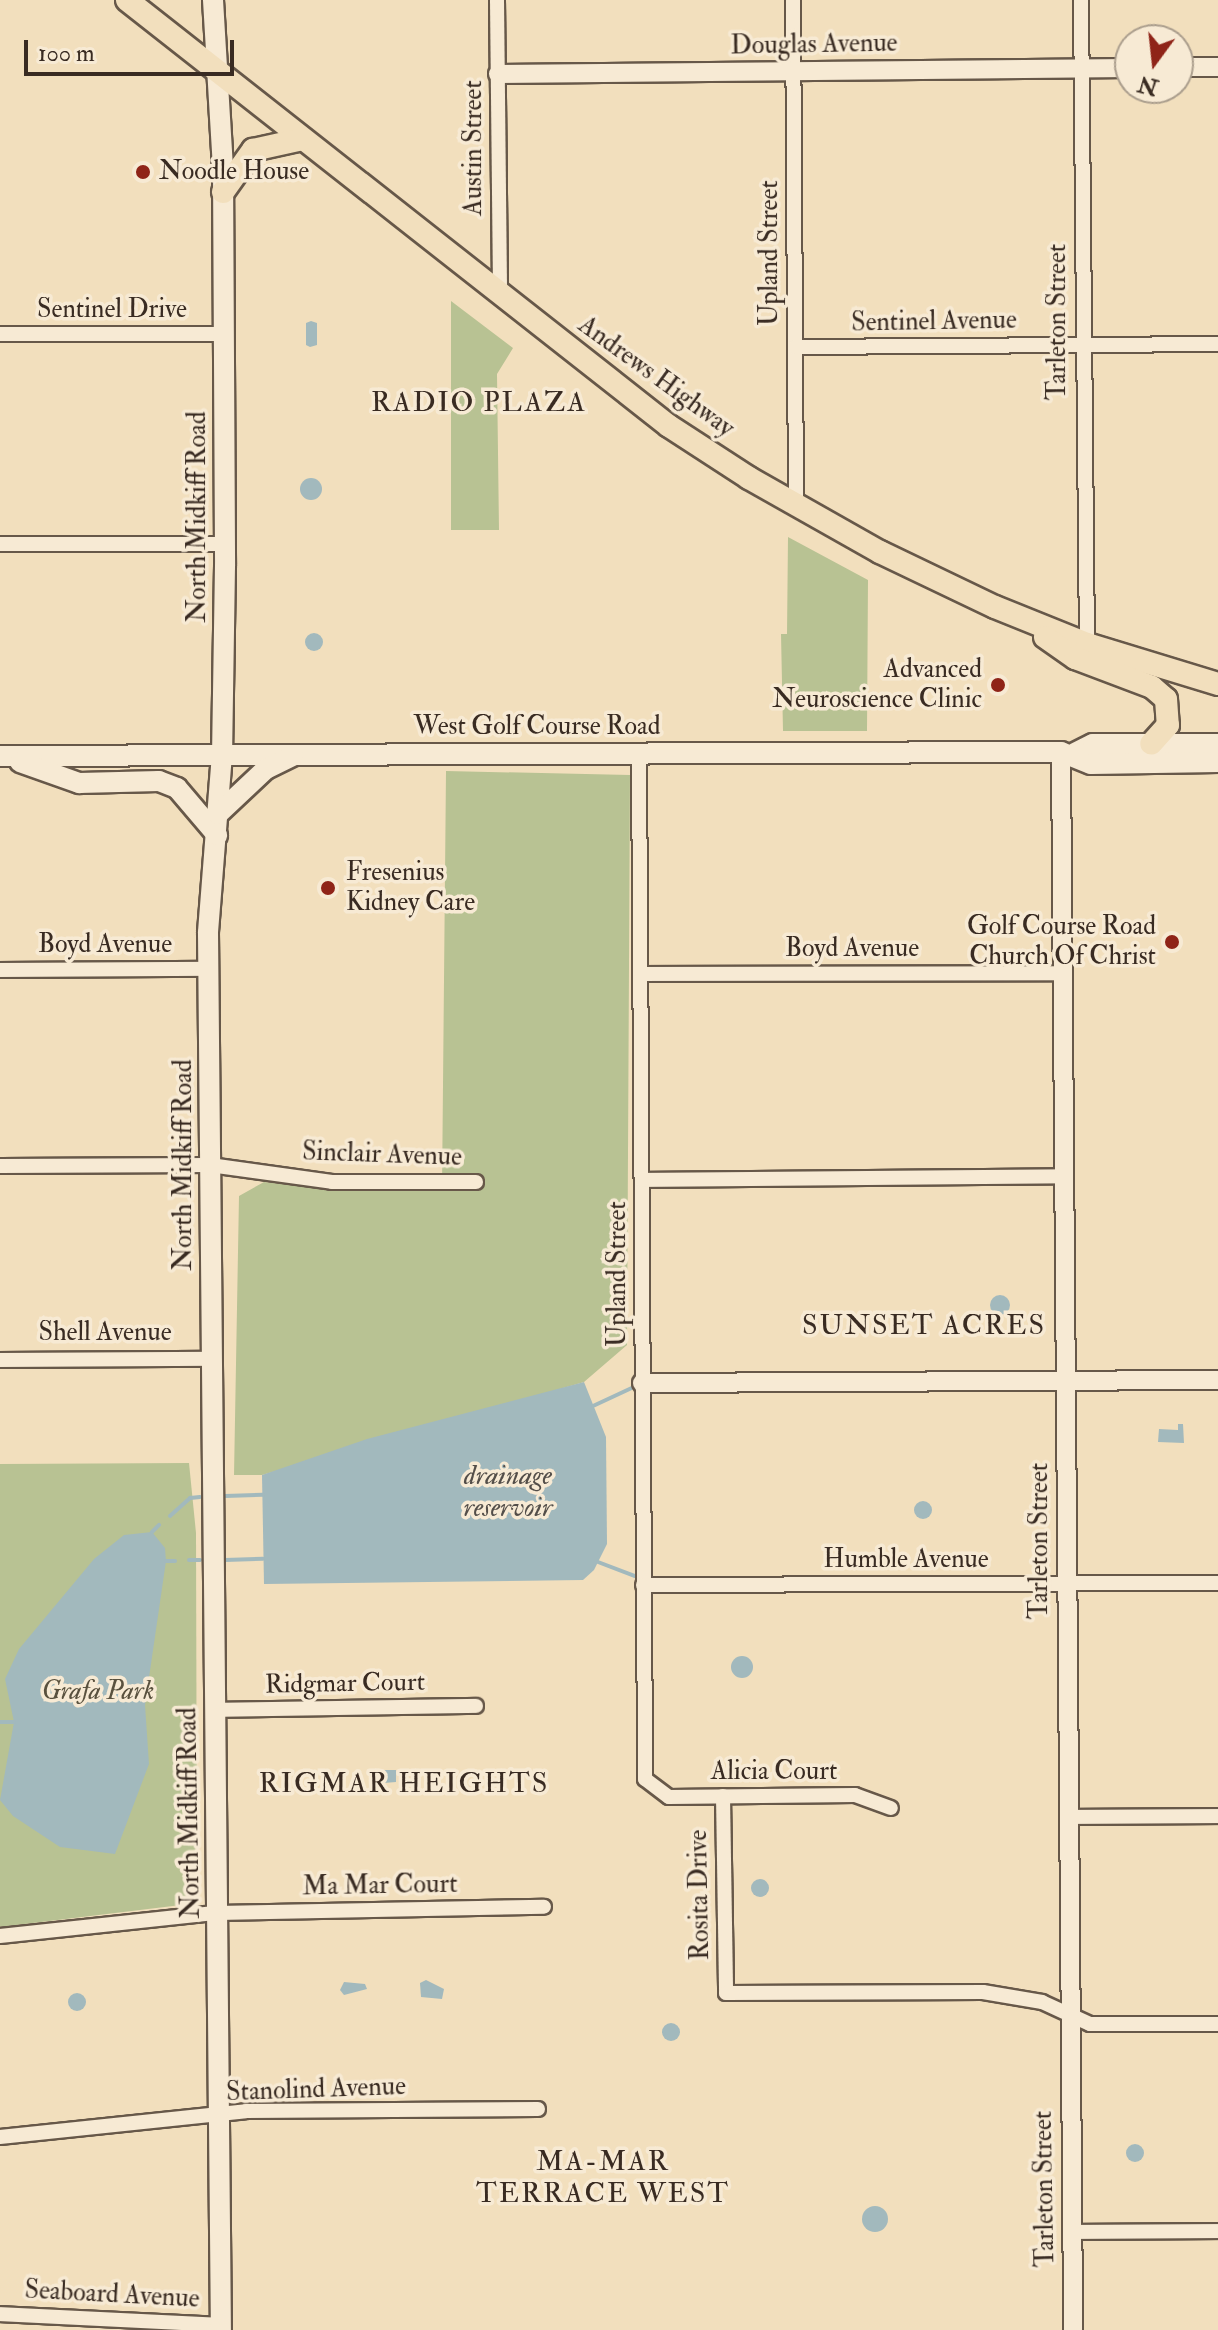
<!DOCTYPE html>
<style>
body{margin:0}
#map{position:relative;width:1218px;height:2330px;overflow:hidden;background:#f2dfbd;font-family:"IM FELL Double Pica",serif}
div>[style]{position:absolute}
[style*='--x']{left:calc(var(--x)*1px);top:calc(var(--y)*1px);width:calc(var(--w)*1px);rotate:calc(var(--a)*1deg)}
.green>*{inset:0;background:#b8c293}
.water>*{inset:0;background:#a2b9bd}
.round{border-radius:50%}
.stream>*{height:4px;margin:-2px;padding:0 2px;transform-origin:2px;border-radius:2px;background:#a2b9bd}
.roads{filter:drop-shadow(2px 0 #675849) drop-shadow(-2px 0 #675849) drop-shadow(0 2px #675849) drop-shadow(0 -2px #675849)}
.minor>*{height:14px;margin:-7px;padding:0 7px;transform-origin:7px;border-radius:7px;background:#f7ead4}
.tertiary>*{height:18px;margin:-9px;padding:0 9px;transform-origin:9px;border-radius:9px;background:#f7ead4}
.secondary>*{height:20px;margin:-10px;padding:0 10px;transform-origin:10px;border-radius:10px;background:#f7ead4}
.primary>*{height:22px;margin:-11px;padding:0 11px;transform-origin:11px;border-radius:11px;background:#f2dfbd}
.dots>*{width:22px;height:22px;translate:-50% -50%;box-sizing:border-box;border:4px solid #f7ead4;border-radius:50%}
span{translate:-50% -50%;white-space:nowrap;text-align:center;line-height:1.15;-webkit-text-stroke:7px #f7ead4;paint-order:stroke}
.street-label{font-size:26px;color:#392b22}
.poi-label{font-size:26px;color:#392b22}
.left{translate:0 -50%;text-align:left}
.right{translate:-100% -50%;text-align:right}
.park-label{font-size:26px;color:#59513e;font-style:italic}
.neighbourhood-label{font-size:28px;color:#392b22;letter-spacing:2px}
.water-label{font-size:28px;color:#534e49;font-style:italic}
.north{position:absolute;left:1114px;top:24px;width:80px;height:80px;box-sizing:border-box;background:#f7ead4;border:2px solid #ab9e8d;border-radius:50%;rotate:195deg;font-size:22px;font-weight:700;line-height:32px;text-align:center;color:#392b22}
.north::after{content:'';display:block;margin:auto;width:28px;height:36px;background:#8f2418;clip-path:polygon(50% 0,100% 100%,50% 72%,0 100%)}
.scale{position:absolute;left:24px;top:40px;width:210px;height:36px;box-sizing:border-box;border:4px solid #392b22;border-top:0;padding-left:10px;font-size:24px;line-height:28px;white-space:nowrap;color:#392b22;-webkit-text-stroke:6px #f7ead4;paint-order:stroke}
</style>
<div id="map">
<div class="green">
<i style="clip-path:polygon(451px 301px,513px 348px,497px 374px,499px 530px,451px 530px)"></i>
<i style="clip-path:polygon(788px 537px,868px 580px,867px 731px,783px 731px,781px 634px,787px 634px)"></i>
<i style="clip-path:polygon(446px 771px,630px 775px,627px 1345px,584px 1382px,262px 1475px,234px 1475px,239px 1196px,264px 1182px,335px 1190px,442px 1189px)"></i>
<i style="clip-path:polygon(189px 1463px,196px 1533px,197px 1898px,181px 1905px,0 1927px,0 1464px)"></i>
</div>
<div class="water">
<i style="clip-path:polygon(311px 321px,317px 323px,317px 345px,310px 347px,306px 345px,306px 323px)"></i>
<i class="round" style="left:300px;top:478px;width:22px;height:22px"></i>
<i class="round" style="left:305px;top:633px;width:18px;height:18px"></i>
<i class="round" style="left:990px;top:1295px;width:20px;height:20px"></i>
<i style="clip-path:polygon(584px 1382px,606px 1437px,607px 1544px,594px 1570px,583px 1580px,264px 1584px,262px 1475px,367px 1439px)"></i>
<i style="clip-path:polygon(1178px 1424px,1183px 1424px,1184px 1443px,1158px 1442px,1159px 1429px,1178px 1430px)"></i>
<i class="round" style="left:914px;top:1501px;width:18px;height:18px"></i>
<i style="clip-path:polygon(152px 1532px,165px 1548px,166px 1561px,145px 1705px,149px 1764px,115px 1854px,60px 1847px,13px 1816px,0 1800px,14px 1722px,5px 1679px,19px 1649px,94px 1559px,124px 1535px)"></i>
<i class="round" style="left:731px;top:1656px;width:22px;height:22px"></i>
<i style="clip-path:polygon(371px 1770px,396px 1770px,396px 1782px,371px 1784px)"></i>
<i class="round" style="left:751px;top:1879px;width:18px;height:18px"></i>
<i style="clip-path:polygon(426px 1980px,444px 1989px,442px 1999px,421px 1997px,420px 1983px)"></i>
<i style="clip-path:polygon(344px 1982px,365px 1984px,367px 1989px,344px 1995px,340px 1990px)"></i>
<i class="round" style="left:68px;top:1993px;width:18px;height:18px"></i>
<i class="round" style="left:662px;top:2023px;width:18px;height:18px"></i>
<i class="round" style="left:1126px;top:2144px;width:18px;height:18px"></i>
<i class="round" style="left:862px;top:2206px;width:26px;height:26px"></i>
</div>
<div class="stream">
<i style="--x:593;--y:1406;--w:45;--a:-24.9"></i>
<i style="--x:225;--y:1496;--w:38;--a:-2"></i>
<i style="--x:170;--y:1516;--w:27;--a:-42"></i>
<i style="--x:190;--y:1498;--w:10;--a:-6"></i>
<i style="--x:152;--y:1532;--w:10;--a:-45"></i>
<i style="--x:189;--y:1560;--w:11;--a:0"></i>
<i style="--x:225;--y:1560;--w:38;--a:-2"></i>
<i style="--x:166;--y:1561;--w:9;--a:0"></i>
<i style="--x:598;--y:1562;--w:39;--a:21"></i>
<i style="--x:0;--y:1722;--w:14;--a:0"></i>
</div>
<div class="roads">
<div class="minor">
<i style="--x:497;--y:0;--w:295;--a:89.4"></i>
<i style="--x:793;--y:0;--w:506;--a:89.66"></i>
<i style="--x:1081;--y:0;--w:644;--a:89.47"></i>
<i style="--x:0;--y:334;--w:224;--a:0"></i>
<i style="--x:795;--y:347;--w:423;--a:-0.4"></i>
<i style="--x:0;--y:544;--w:225;--a:0"></i>
<i style="--x:639;--y:753;--w:1026;--a:89.66"></i>
<i style="--x:645;--y:1779;--w:30;--a:37"></i>
<i style="--x:669;--y:1797;--w:186;--a:-0.6"></i>
<i style="--x:855;--y:1795;--w:38;--a:20"></i>
<i style="--x:0;--y:970;--w:210;--a:-0.3"></i>
<i style="--x:641;--y:974;--w:422;--a:-0.1"></i>
<i style="--x:0;--y:1166;--w:210;--a:-0.3"></i>
<i style="--x:210;--y:1165;--w:123;--a:7.9"></i>
<i style="--x:332;--y:1182;--w:144;--a:0"></i>
<i style="--x:642;--y:1180;--w:421;--a:-0.5"></i>
<i style="--x:0;--y:1360;--w:211;--a:-0.3"></i>
<i style="--x:643;--y:1585;--w:575;--a:-0.2"></i>
<i style="--x:214;--y:1710;--w:262;--a:-0.9"></i>
<i style="--x:723;--y:1796;--w:197;--a:89.1"></i>
<i style="--x:726;--y:1993;--w:257;--a:-0.2"></i>
<i style="--x:983;--y:1992;--w:60;--a:9.6"></i>
<i style="--x:1042;--y:2002;--w:53;--a:24.6"></i>
<i style="--x:1090;--y:2024;--w:128;--a:0"></i>
<i style="--x:1068;--y:1817;--w:150;--a:-0.4"></i>
<i style="--x:0;--y:1936;--w:218;--a:-6.1"></i>
<i style="--x:217;--y:1913;--w:327;--a:-1.1"></i>
<i style="--x:0;--y:2137;--w:247;--a:-6"></i>
<i style="--x:246;--y:2111;--w:292;--a:-0.4"></i>
<i style="--x:1072;--y:2232;--w:146;--a:-0.4"></i>
<i style="--x:0;--y:2314;--w:221;--a:2.8"></i>
</div>
<div class="tertiary">
<i style="--x:1178;--y:67;--w:40;--a:0"></i>
<i style="--x:498;--y:74;--w:632;--a:-0.54"></i>
<i style="--x:1061;--y:752;--w:1578;--a:89.56"></i>
<i style="--x:642;--y:1383;--w:576;--a:-0.3"></i>
</div>
<div class="secondary">
<i style="--x:213;--y:0;--w:169;--a:86.6"></i>
<i style="--x:223;--y:169;--w:397;--a:89.7"></i>
<i style="--x:225;--y:566;--w:188;--a:90.9"></i>
<i style="--x:222;--y:754;--w:180;--a:94.5"></i>
<i style="--x:208;--y:933;--w:1397;--a:89.47"></i>
<i style="--x:1075;--y:753;--w:20;--a:-27"></i>
<i style="--x:1093;--y:744;--w:125;--a:0"></i>
<i style="--x:0;--y:756;--w:1061;--a:-0.22"></i>
<i style="--x:1061;--y:752;--w:32;--a:22"></i>
<i style="--x:1091;--y:764;--w:127;--a:-0.9"></i>
<i style="--x:20;--y:762;--w:63;--a:19.6"></i>
<i style="--x:79;--y:783;--w:80;--a:-1.4"></i>
<i style="--x:159;--y:781;--w:19;--a:21"></i>
<i style="--x:177;--y:788;--w:62;--a:49.6"></i>
<i style="--x:218;--y:814;--w:66;--a:-43.2"></i>
<i style="--x:266;--y:769;--w:30;--a:-26"></i>
</div>
<div class="primary">
<i style="--x:127;--y:0;--w:689;--a:38.17"></i>
<i style="--x:669;--y:426;--w:95;--a:33"></i>
<i style="--x:749;--y:478;--w:150;--a:29.5"></i>
<i style="--x:880;--y:552;--w:127;--a:25.6"></i>
<i style="--x:995;--y:607;--w:99;--a:21.9"></i>
<i style="--x:1087;--y:644;--w:137;--a:17"></i>
<i style="--x:223;--y:192;--w:52;--a:-54.5"></i>
<i style="--x:253;--y:150;--w:51;--a:-12.4"></i>
<i style="--x:1045;--y:637;--w:37;--a:35"></i>
<i style="--x:1075;--y:658;--w:82;--a:20.6"></i>
<i style="--x:1152;--y:687;--w:18;--a:41"></i>
<i style="--x:1166;--y:699;--w:26;--a:86"></i>
<i style="--x:1168;--y:725;--w:25;--a:132"></i>
</div>
</div>
<div class="dots">
<i style="left:143px;top:172px;background:#8f2418"></i>
<i style="left:998px;top:685px;background:#8f2418"></i>
<i style="left:328px;top:888px;background:#8f2418"></i>
<i style="left:1172px;top:942px;background:#8f2418"></i>
</div>
<div class="street-label">
<span style="left:814px;top:45px;rotate:-1deg">Douglas Avenue</span>
<span style="left:474px;top:148px;rotate:-90deg">Austin Street</span>
<span style="left:770px;top:253px;rotate:-90deg">Upland Street</span>
<span style="left:112px;top:310px">Sentinel Drive</span>
<span style="left:934px;top:322px;rotate:-1deg">Sentinel Avenue</span>
<span style="left:1058px;top:322px;rotate:-90deg">Tarleton Street</span>
<span style="left:656px;top:377px;rotate:36deg">Andrews Highway</span>
<span style="left:198px;top:517px;rotate:-90deg">North Midkiff Road</span>
<span style="left:537px;top:727px">West Golf Course Road</span>
<span style="left:105px;top:945px">Boyd Avenue</span>
<span style="left:852px;top:949px">Boyd Avenue</span>
<span style="left:382px;top:1155px;rotate:2deg">Sinclair Avenue</span>
<span style="left:184px;top:1165px;rotate:-90deg">North Midkiff Road</span>
<span style="left:618px;top:1274px;rotate:-90deg">Upland Street</span>
<span style="left:105px;top:1333px">Shell Avenue</span>
<span style="left:1040px;top:1541px;rotate:-90deg">Tarleton Street</span>
<span style="left:906px;top:1560px">Humble Avenue</span>
<span style="left:345px;top:1684px;rotate:-1deg">Ridgmar Court</span>
<span style="left:774px;top:1772px">Alicia Court</span>
<span style="left:190px;top:1813px;rotate:-91deg">North Midkiff Road</span>
<span style="left:380px;top:1886px;rotate:-1deg">Ma Mar Court</span>
<span style="left:700px;top:1895px;rotate:-91deg">Rosita Drive</span>
<span style="left:316px;top:2090px;rotate:-2deg">Stanolind Avenue</span>
<span style="left:1045px;top:2189px;rotate:-91deg">Tarleton Street</span>
<span style="left:112px;top:2295px;rotate:3deg">Seaboard Avenue</span>
</div>
<div class="poi-label">
<span class="left" style="left:159px;top:172px">Noodle House</span>
<span class="right" style="left:982px;top:685px">Advanced<br>Neuroscience Clinic</span>
<span class="left" style="left:346px;top:888px">Fresenius<br>Kidney Care</span>
<span class="right" style="left:1156px;top:942px">Golf Course Road<br>Church Of Christ</span>
</div>
<div class="park-label">
<span style="left:98px;top:1692px">Grafa Park</span>
</div>
<div class="neighbourhood-label">
<span style="left:479px;top:403px">RADIO PLAZA</span>
<span style="left:924px;top:1326px">SUNSET ACRES</span>
<span style="left:404px;top:1784px">RIGMAR HEIGHTS</span>
<span style="left:603px;top:2178px">MA-MAR<br>TERRACE WEST</span>
</div>
<div class="water-label">
<span style="left:508px;top:1492px">drainage<br>reservoir</span>
</div>
<div class="north">N</div>
<div class="scale">100 m</div>
</div>
